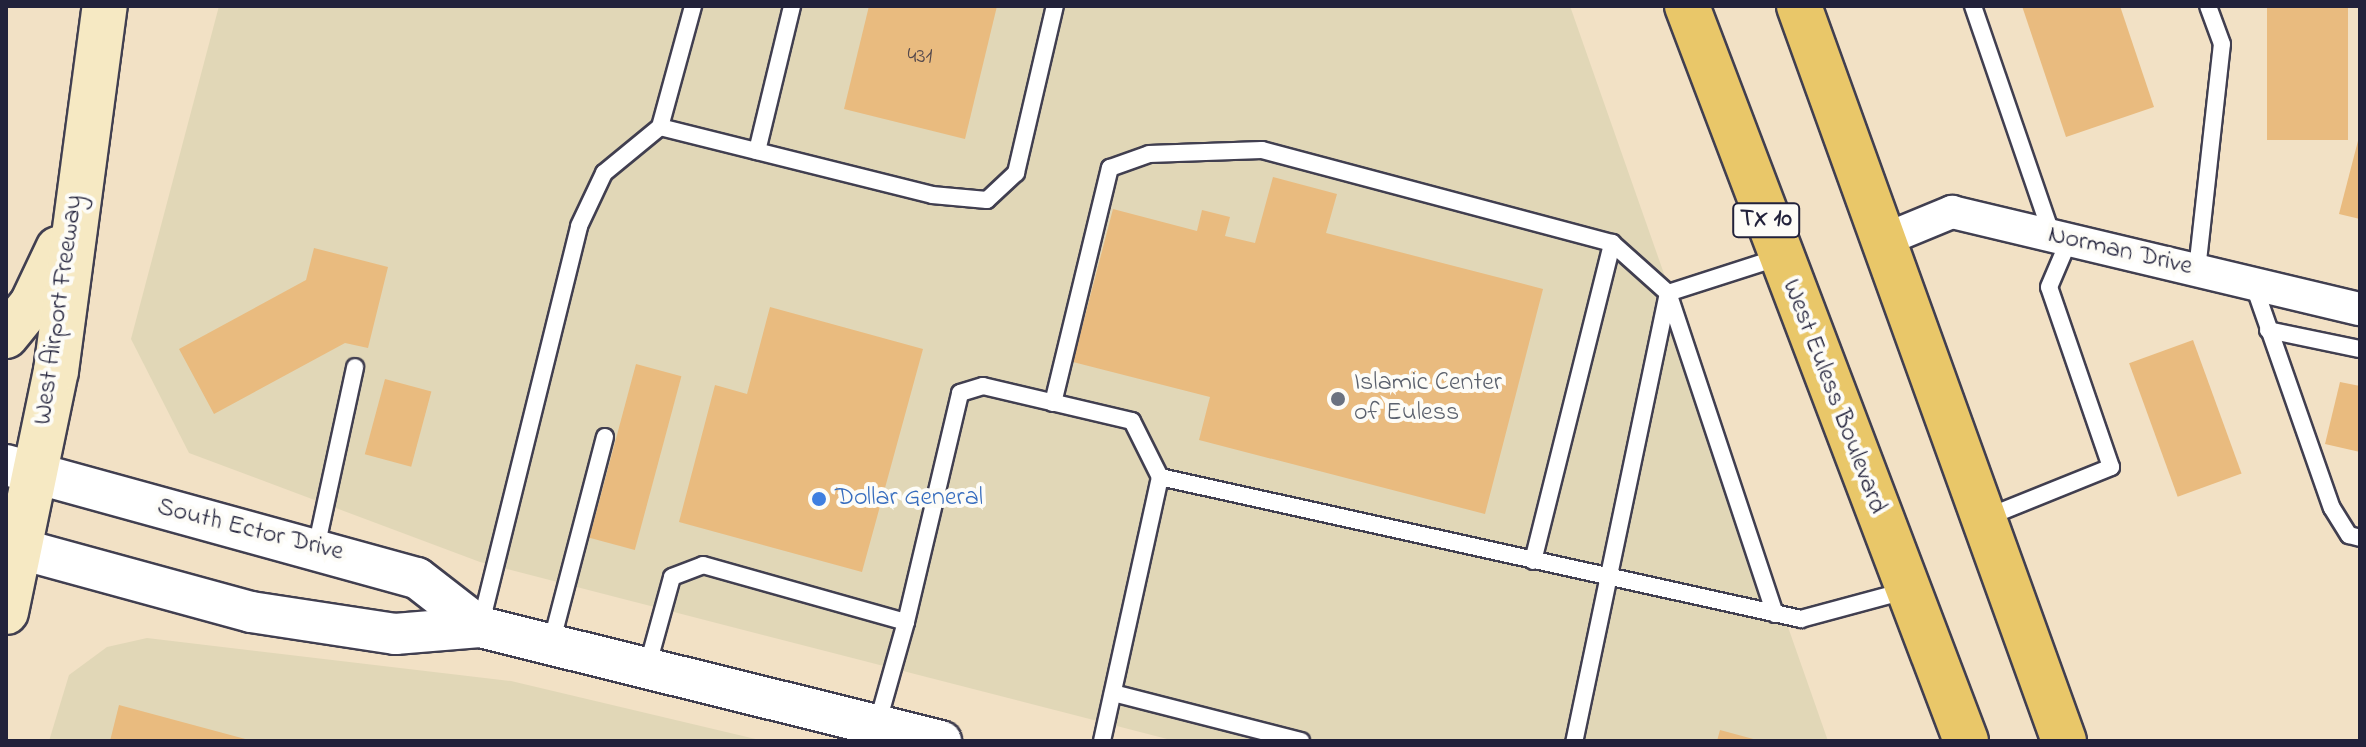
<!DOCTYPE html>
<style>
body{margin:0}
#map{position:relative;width:2366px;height:747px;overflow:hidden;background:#f2e1c5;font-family:"Indie Flower",sans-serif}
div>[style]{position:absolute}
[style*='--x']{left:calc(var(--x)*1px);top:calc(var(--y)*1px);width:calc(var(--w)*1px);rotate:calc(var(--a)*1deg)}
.built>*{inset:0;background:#e1d7b7}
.building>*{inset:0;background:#e9bb7f;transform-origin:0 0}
.roads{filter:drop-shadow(2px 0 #413f50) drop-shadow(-2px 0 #413f50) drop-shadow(0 2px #413f50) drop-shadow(0 -2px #413f50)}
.service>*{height:16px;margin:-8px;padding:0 8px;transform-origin:8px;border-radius:8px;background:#fff}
.minor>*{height:32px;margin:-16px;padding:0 16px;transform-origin:16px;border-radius:16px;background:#fff}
.tertiary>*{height:40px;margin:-20px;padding:0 20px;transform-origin:20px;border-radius:20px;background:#fff}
.secondary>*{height:44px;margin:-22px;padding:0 22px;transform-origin:22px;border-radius:22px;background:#f6e9c3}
.primary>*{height:44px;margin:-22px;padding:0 22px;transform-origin:22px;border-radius:22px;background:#e9c769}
.dots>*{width:22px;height:22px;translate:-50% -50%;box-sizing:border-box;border:4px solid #fdfcf7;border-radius:50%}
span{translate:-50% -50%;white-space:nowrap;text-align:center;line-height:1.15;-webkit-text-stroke:8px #fdfcf7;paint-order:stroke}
.number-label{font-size:22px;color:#54484c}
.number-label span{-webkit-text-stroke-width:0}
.shield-label span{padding:2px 6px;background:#fdfcf7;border:2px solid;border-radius:6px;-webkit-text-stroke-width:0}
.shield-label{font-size:24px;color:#22223b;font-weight:700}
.street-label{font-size:26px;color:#22223b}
.worship-label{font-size:26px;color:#5b616d}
.left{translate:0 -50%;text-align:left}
.shop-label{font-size:26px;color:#366cbe}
.frame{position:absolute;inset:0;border:8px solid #22223b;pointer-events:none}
</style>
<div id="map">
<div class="built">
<i style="clip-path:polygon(219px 6px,1570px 6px,1828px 741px,1175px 741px,480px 562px,189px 453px,131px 339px)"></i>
<i style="clip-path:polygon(147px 638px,511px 681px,764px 741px,49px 741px,69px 675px,107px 647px)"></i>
</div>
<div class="building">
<i style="clip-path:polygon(869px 6px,997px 6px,965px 139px,844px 109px)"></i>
<i style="clip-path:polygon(2022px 6px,2120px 6px,2154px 107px,2066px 137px)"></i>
<i style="left:2267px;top:6px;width:81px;height:134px"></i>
<i style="clip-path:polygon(2359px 137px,2360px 138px,2360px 219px,2339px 214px)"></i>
<i style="clip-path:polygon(1273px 177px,1337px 194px,1326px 233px,1543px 289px,1485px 514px,1199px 440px,1210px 397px,1073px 362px,1113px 209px,1197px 231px,1202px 210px,1230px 217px,1225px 236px,1255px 243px)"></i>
<i style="clip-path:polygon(314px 248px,388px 267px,368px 348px,345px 343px,214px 414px,179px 349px,306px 280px)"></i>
<i style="clip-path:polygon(770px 307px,923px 349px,862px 572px,679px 522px,715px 385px,747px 394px)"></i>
<i style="left:2193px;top:340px;width:142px;height:68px;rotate:70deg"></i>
<i style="left:636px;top:364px;width:47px;height:180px;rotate:15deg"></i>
<i style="left:385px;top:379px;width:48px;height:78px;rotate:15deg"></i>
<i style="clip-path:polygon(2340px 382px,2360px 386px,2360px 452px,2325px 444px)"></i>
<i style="clip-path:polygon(119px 705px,249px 740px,249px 741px,110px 741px)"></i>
<i style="clip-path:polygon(1720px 730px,1757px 740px,1757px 741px,1717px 741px)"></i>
</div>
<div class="roads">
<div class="service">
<i style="--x:1973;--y:6;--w:242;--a:71"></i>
<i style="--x:660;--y:127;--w:280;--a:14"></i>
<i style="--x:932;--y:195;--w:55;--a:5.2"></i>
<i style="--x:987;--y:200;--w:40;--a:-43"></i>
<i style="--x:1016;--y:173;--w:171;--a:-76.9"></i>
<i style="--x:757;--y:151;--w:149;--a:-76.4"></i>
<i style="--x:2197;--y:270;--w:227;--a:-83.7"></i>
<i style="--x:2222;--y:44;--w:40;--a:-110.2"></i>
<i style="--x:2253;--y:283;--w:238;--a:70.7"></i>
<i style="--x:2332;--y:508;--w:32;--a:58"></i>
<i style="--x:2349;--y:535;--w:11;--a:15"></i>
<i style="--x:2268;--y:330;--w:94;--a:11.7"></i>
<i style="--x:1053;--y:403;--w:242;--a:-76.4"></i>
<i style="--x:1110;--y:168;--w:41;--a:-19.7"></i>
<i style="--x:1149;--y:154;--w:113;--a:-2"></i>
<i style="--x:1262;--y:150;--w:362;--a:14.9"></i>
<i style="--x:1612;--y:243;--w:75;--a:41.8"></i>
<i style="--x:1668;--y:293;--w:458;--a:101.8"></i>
<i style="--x:1985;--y:518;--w:136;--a:-22"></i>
<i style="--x:2111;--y:467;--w:190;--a:-109"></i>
<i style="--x:2049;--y:287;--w:51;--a:-66.9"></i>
<i style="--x:316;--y:548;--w:185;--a:-77.8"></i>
<i style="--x:1533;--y:561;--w:328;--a:-76"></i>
<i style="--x:1775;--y:614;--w:338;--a:-108.4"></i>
<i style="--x:1668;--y:293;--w:118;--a:-17.8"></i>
<i style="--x:906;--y:622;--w:235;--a:-76.7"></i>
<i style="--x:960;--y:393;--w:24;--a:-17"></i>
<i style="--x:983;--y:386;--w:153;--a:13.2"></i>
<i style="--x:1132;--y:421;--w:63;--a:63.4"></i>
<i style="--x:480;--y:627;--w:413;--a:-76.1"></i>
<i style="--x:579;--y:226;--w:59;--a:-64.7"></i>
<i style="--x:604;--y:173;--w:72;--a:-39.4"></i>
<i style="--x:660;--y:127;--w:125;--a:-74.7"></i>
<i style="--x:551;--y:644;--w:214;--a:-75.4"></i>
<i style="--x:647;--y:668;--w:94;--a:-74.6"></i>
<i style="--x:672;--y:577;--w:33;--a:-21"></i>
<i style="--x:703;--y:565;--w:211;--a:15.7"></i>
<i style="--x:906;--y:622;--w:107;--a:105.7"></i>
<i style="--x:1113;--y:693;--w:194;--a:14.3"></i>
<i style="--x:1102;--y:741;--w:270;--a:-77.6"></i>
<i style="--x:1160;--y:477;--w:657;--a:12.49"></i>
<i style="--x:1801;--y:619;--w:108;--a:-15.1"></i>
</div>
<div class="minor">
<i style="--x:1884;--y:240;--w:74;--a:-22.4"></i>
<i style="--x:1952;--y:212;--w:419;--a:13.4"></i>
</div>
<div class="tertiary">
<i style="--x:6;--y:465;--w:426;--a:15.4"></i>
<i style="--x:417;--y:578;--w:80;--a:37.9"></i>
<i style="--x:6;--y:545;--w:254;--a:15.3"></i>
<i style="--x:251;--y:612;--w:146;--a:8.7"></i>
<i style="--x:395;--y:634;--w:85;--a:-4.7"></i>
<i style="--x:480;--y:627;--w:475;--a:13.9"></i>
</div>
<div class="secondary">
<i style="--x:6;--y:336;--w:41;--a:-50.9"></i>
<i style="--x:32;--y:304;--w:61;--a:-64.7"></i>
<i style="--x:6;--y:612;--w:246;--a:-78.3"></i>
<i style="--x:56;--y:371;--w:368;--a:-82.4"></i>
</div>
<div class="primary">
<i style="--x:1687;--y:6;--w:786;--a:69.21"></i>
<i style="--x:1799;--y:6;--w:781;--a:70.17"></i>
</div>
</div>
<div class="dots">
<i style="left:1338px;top:399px;background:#6b7280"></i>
<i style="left:819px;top:499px;background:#3f7fe0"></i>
</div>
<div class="number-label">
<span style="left:920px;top:58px">431</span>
</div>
<div class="shield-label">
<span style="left:1766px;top:220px">TX 10</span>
</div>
<div class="street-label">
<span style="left:2120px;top:252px;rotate:13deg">Norman Drive</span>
<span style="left:60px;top:310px;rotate:-82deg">West Airport Freeway</span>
<span style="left:1833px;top:397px;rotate:69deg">West Euless Boulevard</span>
<span style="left:250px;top:531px;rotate:14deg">South Ector Drive</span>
</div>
<div class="worship-label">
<span class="left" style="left:1354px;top:399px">Islamic Center<br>of Euless</span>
</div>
<div class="shop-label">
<span class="left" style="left:835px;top:499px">Dollar General</span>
</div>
<div class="frame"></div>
</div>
